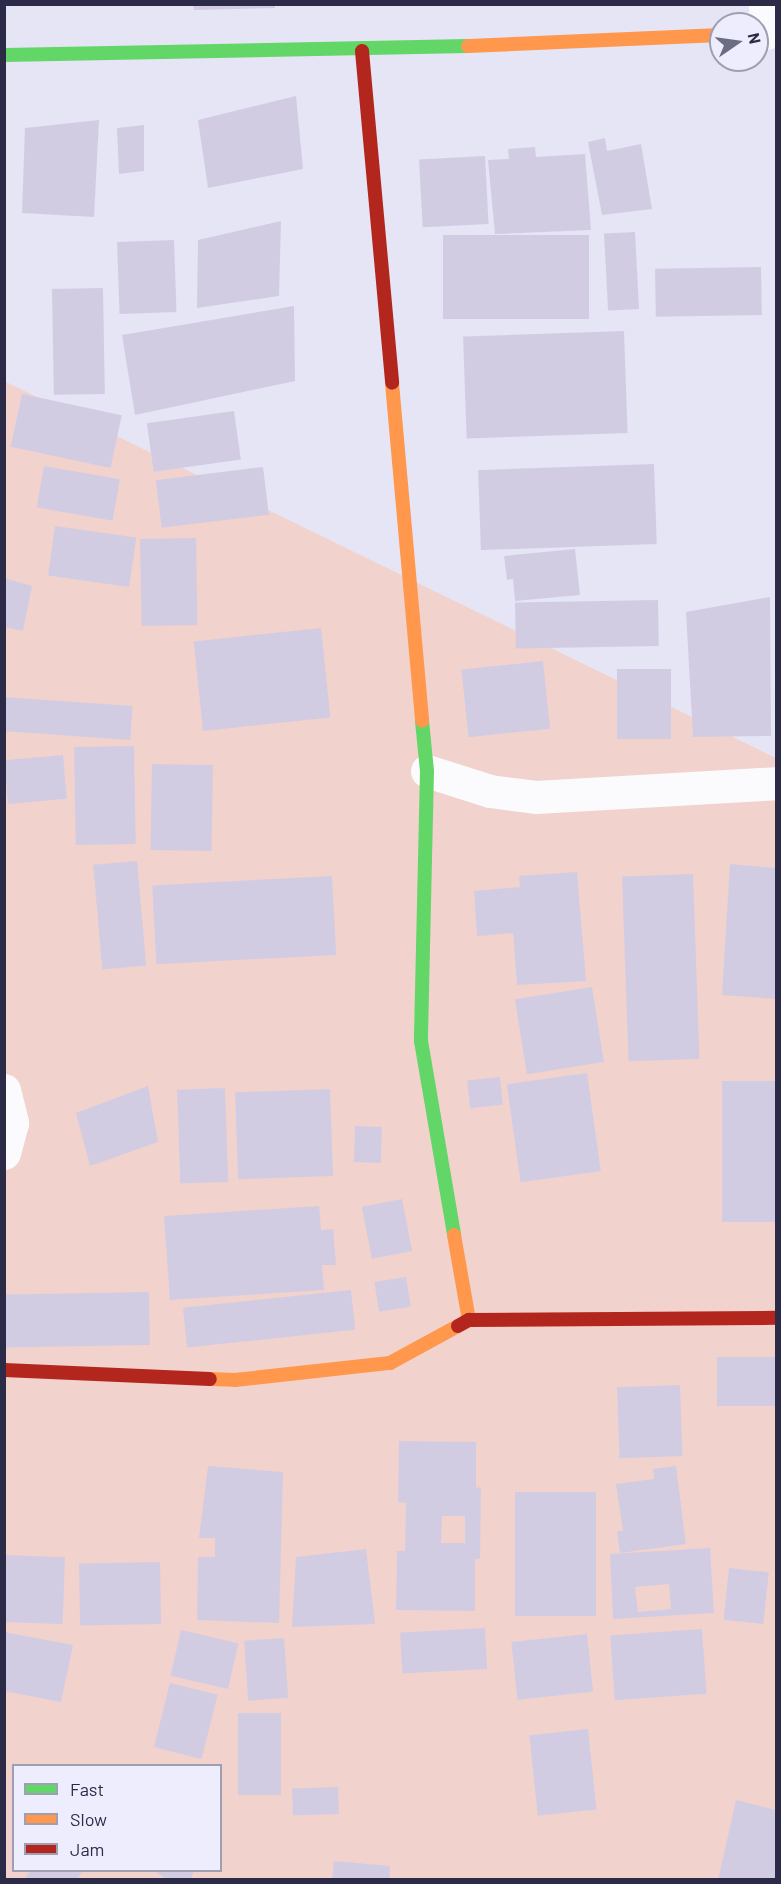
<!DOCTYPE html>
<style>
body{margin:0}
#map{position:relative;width:781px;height:1884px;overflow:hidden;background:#e5e5f6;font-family:Barlow,sans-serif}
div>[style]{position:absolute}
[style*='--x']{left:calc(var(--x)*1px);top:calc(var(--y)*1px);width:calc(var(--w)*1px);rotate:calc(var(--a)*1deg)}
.green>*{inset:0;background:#f2d2cc}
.building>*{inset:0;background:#d2cce3;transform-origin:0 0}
.street>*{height:33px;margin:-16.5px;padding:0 16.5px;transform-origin:16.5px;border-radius:16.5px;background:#fbfbfe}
.fast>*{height:14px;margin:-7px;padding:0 7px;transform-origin:7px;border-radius:7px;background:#63d668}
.slow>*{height:14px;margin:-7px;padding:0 7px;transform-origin:7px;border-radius:7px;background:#ff974d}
.jam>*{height:14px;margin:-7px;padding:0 7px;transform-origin:7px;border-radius:7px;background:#b3261e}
span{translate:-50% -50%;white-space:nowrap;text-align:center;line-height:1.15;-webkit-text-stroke:4.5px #ededfd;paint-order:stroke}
.frame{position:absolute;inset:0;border:6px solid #2b2b47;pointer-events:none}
.legend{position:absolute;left:12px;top:1764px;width:210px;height:108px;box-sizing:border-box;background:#ededfd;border:2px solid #9f9fb4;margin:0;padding:8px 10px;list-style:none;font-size:18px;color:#2b2b47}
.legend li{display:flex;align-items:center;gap:12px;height:30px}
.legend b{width:30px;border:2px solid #9f9fb4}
.north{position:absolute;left:709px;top:12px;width:60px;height:60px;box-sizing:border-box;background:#ededfd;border:2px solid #9f9fb4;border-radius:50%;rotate:77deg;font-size:16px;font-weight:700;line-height:24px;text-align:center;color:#2b2b47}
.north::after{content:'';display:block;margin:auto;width:21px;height:27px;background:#6c6c84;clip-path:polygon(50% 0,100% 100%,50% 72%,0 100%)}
</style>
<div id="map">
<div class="green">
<i style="clip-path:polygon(evenodd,4px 381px,776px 758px,776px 1879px,5px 1879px,4px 381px,14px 1766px,220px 1766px,220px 1870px,14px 1870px,14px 1766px)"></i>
</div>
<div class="building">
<i style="clip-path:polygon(193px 4px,275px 4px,275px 8px,194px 10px)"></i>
<i style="clip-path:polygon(296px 96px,303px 169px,208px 188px,198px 120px)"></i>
<i style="clip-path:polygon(99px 120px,94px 217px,22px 213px,25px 128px)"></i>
<i style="clip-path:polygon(144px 125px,144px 171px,119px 174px,117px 128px)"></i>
<i style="clip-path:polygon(605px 138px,607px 151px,641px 144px,652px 209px,602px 215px,588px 142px)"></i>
<i style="clip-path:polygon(535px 147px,536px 157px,585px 154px,591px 230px,495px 234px,488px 160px,509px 159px,508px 149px)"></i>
<i style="left:485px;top:156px;width:68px;height:66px;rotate:87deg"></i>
<i style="clip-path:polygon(281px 221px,279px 296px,197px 308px,198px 240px)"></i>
<i style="left:635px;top:232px;width:77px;height:31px;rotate:87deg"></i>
<i style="left:589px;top:235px;width:84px;height:146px;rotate:90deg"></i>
<i style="left:174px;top:240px;width:72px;height:57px;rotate:88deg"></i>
<i style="left:761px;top:267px;width:48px;height:106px;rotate:89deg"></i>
<i style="left:103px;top:288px;width:106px;height:51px;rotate:89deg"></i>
<i style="clip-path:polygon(294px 306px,295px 381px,135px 415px,122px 335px)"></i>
<i style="left:624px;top:331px;width:102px;height:161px;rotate:88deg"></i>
<i style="left:22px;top:394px;width:102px;height:54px;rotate:12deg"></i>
<i style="left:234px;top:411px;width:49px;height:88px;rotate:82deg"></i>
<i style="left:654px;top:464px;width:80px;height:176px;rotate:88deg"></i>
<i style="left:44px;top:466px;width:77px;height:42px;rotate:10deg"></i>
<i style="left:263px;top:467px;width:48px;height:108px;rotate:83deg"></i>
<i style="left:55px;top:526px;width:82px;height:50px;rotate:8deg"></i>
<i style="left:196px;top:538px;width:87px;height:56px;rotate:89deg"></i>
<i style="clip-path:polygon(575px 549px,580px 595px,515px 601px,513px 579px,507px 580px,504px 556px)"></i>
<i style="clip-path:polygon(4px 578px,32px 586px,23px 631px,4px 627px)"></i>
<i style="clip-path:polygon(770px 597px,771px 736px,693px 737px,686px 612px)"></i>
<i style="left:658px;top:600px;width:46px;height:143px;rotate:89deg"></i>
<i style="left:321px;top:628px;width:90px;height:128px;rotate:84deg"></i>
<i style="left:543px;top:661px;width:68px;height:82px;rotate:84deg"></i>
<i style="left:617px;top:669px;width:54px;height:70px"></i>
<i style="left:4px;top:697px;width:129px;height:34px;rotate:4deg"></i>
<i style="left:134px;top:746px;width:98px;height:60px;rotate:89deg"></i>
<i style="left:63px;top:755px;width:44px;height:59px;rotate:85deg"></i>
<i style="left:152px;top:764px;width:61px;height:86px;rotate:1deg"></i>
<i style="left:137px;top:861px;width:105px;height:44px;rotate:85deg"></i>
<i style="clip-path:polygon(730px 864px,776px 868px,776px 999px,722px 995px)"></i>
<i style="clip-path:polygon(577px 872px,586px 981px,517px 985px,513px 933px,477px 936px,474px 891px,520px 887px,519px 876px)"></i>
<i style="left:693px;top:874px;width:185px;height:71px;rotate:88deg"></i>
<i style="left:332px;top:876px;width:79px;height:180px;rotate:87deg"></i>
<i style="left:592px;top:987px;width:76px;height:78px;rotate:81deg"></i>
<i style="left:587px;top:1073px;width:99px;height:81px;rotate:82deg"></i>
<i style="left:500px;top:1077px;width:28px;height:33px;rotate:84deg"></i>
<i style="left:776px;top:1081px;width:141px;height:54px;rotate:90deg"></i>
<i style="clip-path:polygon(148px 1086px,158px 1142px,90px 1166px,76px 1113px)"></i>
<i style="left:225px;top:1088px;width:94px;height:48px;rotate:88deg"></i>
<i style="left:330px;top:1089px;width:87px;height:95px;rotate:88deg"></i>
<i style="left:355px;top:1126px;width:27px;height:36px;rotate:2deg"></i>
<i style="left:402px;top:1199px;width:53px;height:41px;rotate:79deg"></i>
<i style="clip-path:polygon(319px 1206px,321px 1230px,333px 1229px,336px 1265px,322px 1265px,324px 1290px,170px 1300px,164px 1216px)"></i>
<i style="left:406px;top:1277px;width:30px;height:32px;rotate:81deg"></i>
<i style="left:351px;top:1290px;width:40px;height:169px;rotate:84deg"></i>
<i style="left:149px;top:1292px;width:53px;height:145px;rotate:89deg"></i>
<i style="left:776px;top:1357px;width:49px;height:59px;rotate:90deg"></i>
<i style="left:680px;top:1385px;width:71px;height:63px;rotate:88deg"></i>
<i style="clip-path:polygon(evenodd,399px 1441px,476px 1442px,476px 1488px,481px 1487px,480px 1559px,475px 1559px,475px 1611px,396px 1610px,397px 1551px,405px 1551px,406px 1503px,398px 1502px,399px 1441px,442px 1516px,465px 1516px,465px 1543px,441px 1543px,442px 1516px)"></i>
<i style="clip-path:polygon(208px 1466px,283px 1472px,279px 1623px,197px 1620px,198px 1557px,215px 1557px,215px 1538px,199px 1538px)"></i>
<i style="clip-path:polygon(676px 1466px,686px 1544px,620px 1553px,617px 1531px,623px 1531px,616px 1484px,654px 1479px,653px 1469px)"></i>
<i style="left:515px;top:1492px;width:81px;height:124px"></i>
<i style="clip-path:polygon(evenodd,710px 1548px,714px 1613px,613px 1619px,610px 1554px,710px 1548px,669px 1584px,671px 1609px,638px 1612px,635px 1587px,669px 1584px)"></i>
<i style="clip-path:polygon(366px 1549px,375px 1624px,292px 1627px,296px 1557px)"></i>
<i style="left:4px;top:1555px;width:61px;height:67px;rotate:2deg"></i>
<i style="left:160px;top:1562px;width:62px;height:81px;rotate:89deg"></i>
<i style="left:729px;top:1568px;width:40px;height:52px;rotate:6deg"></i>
<i style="left:485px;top:1628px;width:41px;height:85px;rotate:87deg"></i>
<i style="left:702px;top:1629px;width:65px;height:92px;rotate:86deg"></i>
<i style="left:181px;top:1630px;width:59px;height:47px;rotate:13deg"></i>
<i style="clip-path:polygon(4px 1632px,73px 1645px,61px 1702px,4px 1691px)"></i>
<i style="left:587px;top:1634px;width:58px;height:76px;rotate:84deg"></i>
<i style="left:284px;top:1638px;width:60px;height:40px;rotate:86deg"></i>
<i style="left:170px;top:1683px;width:49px;height:66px;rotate:14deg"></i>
<i style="left:238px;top:1713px;width:43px;height:82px"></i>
<i style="left:588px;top:1729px;width:81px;height:59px;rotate:84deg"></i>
<i style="left:338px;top:1787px;width:27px;height:46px;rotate:88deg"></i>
<i style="clip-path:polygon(736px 1800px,776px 1810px,776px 1880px,718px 1880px)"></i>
<i style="clip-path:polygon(334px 1861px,390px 1866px,389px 1880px,332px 1880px)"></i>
<i style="clip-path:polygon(31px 1870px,83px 1870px,77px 1880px,30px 1880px,26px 1877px)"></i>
<i style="clip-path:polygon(153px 1870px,195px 1870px,190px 1880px,168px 1880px)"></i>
</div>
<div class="street">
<i style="--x:765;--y:4;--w:29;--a:88"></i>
<i style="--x:427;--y:771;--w:66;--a:17.6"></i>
<i style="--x:490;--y:791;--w:46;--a:7.4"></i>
<i style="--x:536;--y:797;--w:240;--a:-3.3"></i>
<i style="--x:4;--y:1090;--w:34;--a:76"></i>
<i style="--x:12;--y:1123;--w:31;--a:105"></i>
</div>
<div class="fast">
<i style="--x:4;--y:55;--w:464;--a:-1.1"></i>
<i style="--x:422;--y:721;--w:50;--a:84.3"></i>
<i style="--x:427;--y:771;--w:270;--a:91.3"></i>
<i style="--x:421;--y:1041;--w:197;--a:80.3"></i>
</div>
<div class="slow">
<i style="--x:468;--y:46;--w:253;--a:-2.5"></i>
<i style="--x:392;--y:383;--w:339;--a:84.9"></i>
<i style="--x:454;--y:1235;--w:86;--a:80"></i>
<i style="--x:210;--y:1379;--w:25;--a:2"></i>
<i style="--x:235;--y:1380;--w:156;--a:-6.3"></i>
<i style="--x:390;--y:1363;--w:77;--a:-28.6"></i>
</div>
<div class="jam">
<i style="--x:362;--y:51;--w:333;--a:84.8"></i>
<i style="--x:458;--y:1326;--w:13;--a:-29"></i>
<i style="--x:469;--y:1320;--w:307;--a:-0.4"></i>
<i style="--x:4;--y:1370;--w:206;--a:2.5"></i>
</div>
<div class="frame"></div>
<ul class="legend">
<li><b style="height:8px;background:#63d668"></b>Fast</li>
<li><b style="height:8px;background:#ff974d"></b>Slow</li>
<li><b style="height:8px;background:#b3261e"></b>Jam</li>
</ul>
<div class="north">N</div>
</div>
